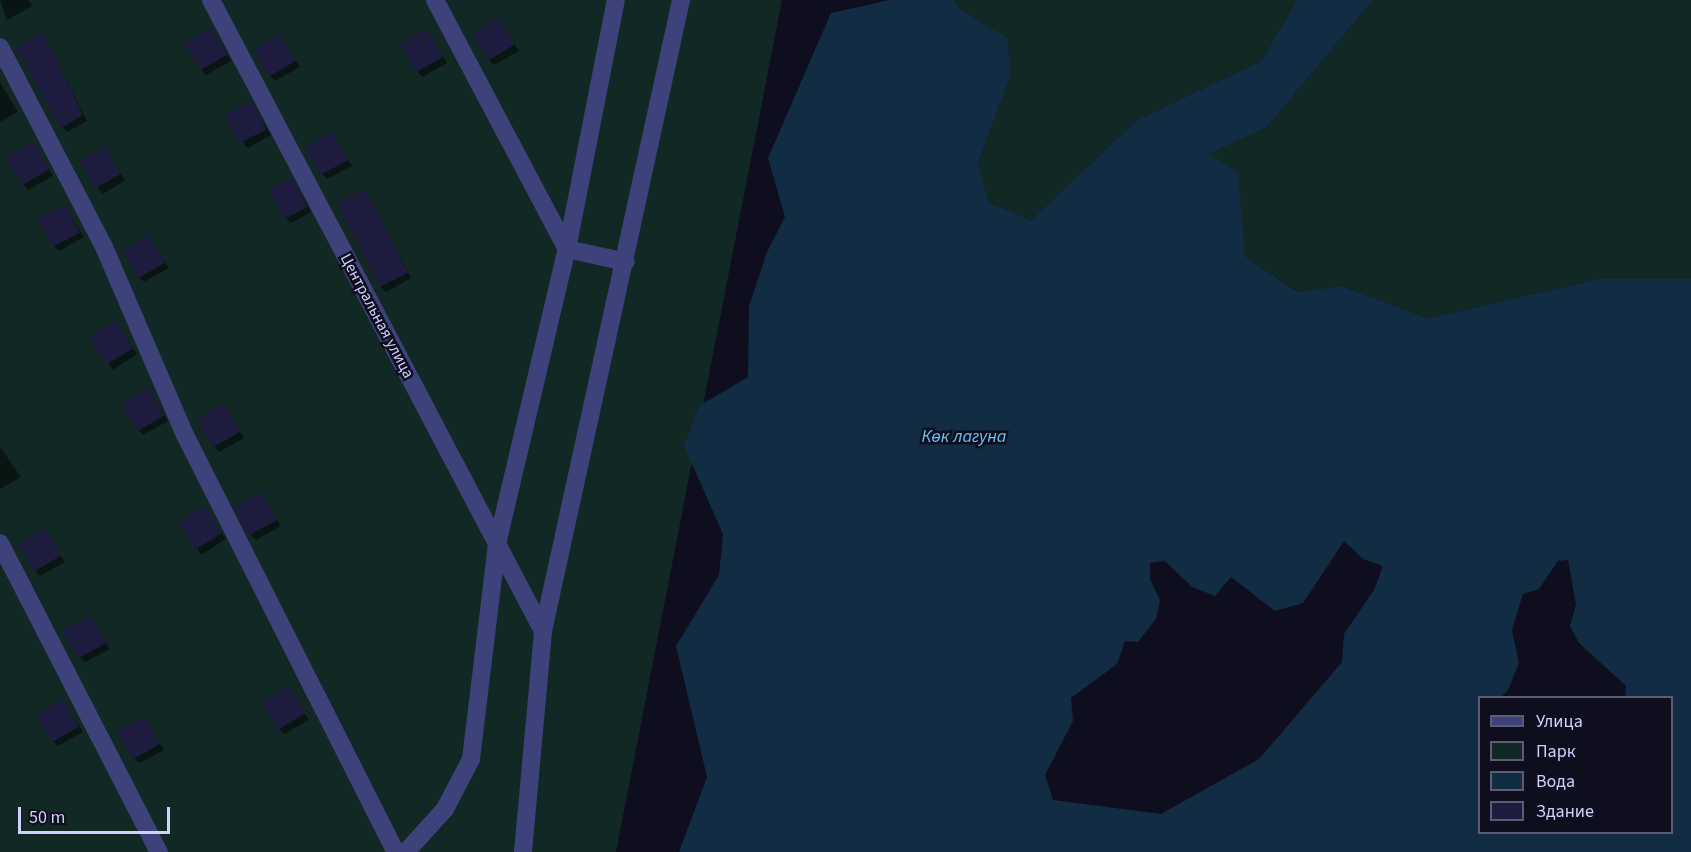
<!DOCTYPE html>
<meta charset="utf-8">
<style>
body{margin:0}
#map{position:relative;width:1691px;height:852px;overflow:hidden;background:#0f0e1e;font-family:"Source Sans 3",sans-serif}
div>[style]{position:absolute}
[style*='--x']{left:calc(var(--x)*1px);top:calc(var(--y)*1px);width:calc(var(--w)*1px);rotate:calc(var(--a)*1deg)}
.green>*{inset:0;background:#122824}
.water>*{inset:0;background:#122c43}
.shadow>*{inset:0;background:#0007;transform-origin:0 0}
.building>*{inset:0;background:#1e1c3e;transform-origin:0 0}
.minor>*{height:18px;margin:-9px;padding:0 9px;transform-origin:9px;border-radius:9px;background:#3d427a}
span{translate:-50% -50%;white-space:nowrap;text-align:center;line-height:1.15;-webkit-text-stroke:5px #0f0e1e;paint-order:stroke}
.street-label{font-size:16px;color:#cfd0fb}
.water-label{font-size:18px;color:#66c4f3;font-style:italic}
.legend{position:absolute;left:1478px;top:696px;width:195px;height:138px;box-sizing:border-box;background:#0f0e1e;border:2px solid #5c5c76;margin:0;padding:8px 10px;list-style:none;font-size:18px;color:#cfd0fb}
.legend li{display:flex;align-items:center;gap:12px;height:30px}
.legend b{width:30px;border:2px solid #5c5c76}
.scale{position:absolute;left:18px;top:807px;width:152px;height:27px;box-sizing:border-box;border:3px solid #cfd0fb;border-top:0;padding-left:8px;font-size:18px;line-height:21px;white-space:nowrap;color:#cfd0fb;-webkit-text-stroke:4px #0f0e1e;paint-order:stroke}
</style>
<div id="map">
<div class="green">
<i style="clip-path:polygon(0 0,782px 0,616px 852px,0 852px)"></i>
<i style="clip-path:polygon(955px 0,1297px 0,1261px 61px,1137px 120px,1031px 220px,989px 203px,978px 163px,1010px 77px,1008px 40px,959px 8px)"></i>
<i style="clip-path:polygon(1373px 0,1691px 0,1691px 279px,1599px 279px,1428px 318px,1341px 286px,1299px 292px,1245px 256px,1237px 172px,1207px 154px,1266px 128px)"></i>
</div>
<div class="water">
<i style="clip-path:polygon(evenodd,890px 0,955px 0,959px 8px,1008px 39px,1010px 77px,978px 163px,989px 203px,1031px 220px,1137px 120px,1261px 61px,1297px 0,1373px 0,1266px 128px,1208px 154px,1238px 172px,1245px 256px,1298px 292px,1341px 286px,1428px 318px,1599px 279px,1691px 279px,1691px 852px,679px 852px,707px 777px,676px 646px,719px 575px,723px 534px,684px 446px,699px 406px,748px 377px,749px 306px,767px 252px,785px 217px,768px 158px,831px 13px,890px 0,1344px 541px,1363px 559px,1383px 566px,1374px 590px,1344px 634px,1342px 662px,1259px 759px,1161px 814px,1053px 800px,1045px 775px,1073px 721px,1071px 698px,1117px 664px,1125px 641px,1138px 642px,1156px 619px,1160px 600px,1150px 579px,1150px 563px,1165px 561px,1192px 587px,1215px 596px,1231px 577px,1275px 611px,1303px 603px,1344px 541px,890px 0,1568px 560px,1576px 605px,1570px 626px,1579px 643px,1626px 686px,1625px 697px,1672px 698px,1672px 832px,1480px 832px,1480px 698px,1501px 697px,1508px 690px,1519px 663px,1512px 630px,1523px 594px,1539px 589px,1558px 561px,1568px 560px)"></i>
</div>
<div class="shadow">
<i style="clip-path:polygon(0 0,28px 0,32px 6px,7px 20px)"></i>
<i style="clip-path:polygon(499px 20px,519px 51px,494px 65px,489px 60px)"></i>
<i style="clip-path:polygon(211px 29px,231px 61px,206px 75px,201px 69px)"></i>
<i style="clip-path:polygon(427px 31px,447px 63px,422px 77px,417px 71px)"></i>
<i style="clip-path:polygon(43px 35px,87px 121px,67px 132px,62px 127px)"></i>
<i style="clip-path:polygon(280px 36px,300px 67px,275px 81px,270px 76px)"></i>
<i style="clip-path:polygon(0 82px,18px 112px,0 122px)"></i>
<i style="clip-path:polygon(251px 103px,271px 135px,248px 148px,243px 143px)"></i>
<i style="clip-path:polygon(332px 134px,352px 166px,327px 179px,322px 174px)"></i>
<i style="clip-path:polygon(33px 144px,53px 176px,28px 190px,23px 184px)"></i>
<i style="left:105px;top:148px;width:38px;height:27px;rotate:58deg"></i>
<i style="clip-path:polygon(292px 180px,311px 212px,291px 223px,286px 218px)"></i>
<i style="clip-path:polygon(365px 191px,411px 278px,386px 292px,381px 287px)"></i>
<i style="clip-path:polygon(65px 206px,84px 237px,59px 251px,54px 246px)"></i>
<i style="clip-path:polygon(149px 237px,169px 268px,144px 282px,139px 277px)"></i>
<i style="left:117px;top:323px;width:37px;height:29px;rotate:57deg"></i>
<i style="clip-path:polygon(148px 390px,168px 421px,143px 435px,138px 430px)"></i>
<i style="clip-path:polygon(224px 406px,244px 438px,219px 452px,214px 446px)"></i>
<i style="clip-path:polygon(0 447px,21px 477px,0 489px)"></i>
<i style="clip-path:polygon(261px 494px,281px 526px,256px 540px,251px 535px)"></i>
<i style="left:205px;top:508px;width:37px;height:29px;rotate:56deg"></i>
<i style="clip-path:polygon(45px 530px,65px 562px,40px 576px,35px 571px)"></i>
<i style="clip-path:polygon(90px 617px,110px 649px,85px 662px,80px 657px)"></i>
<i style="clip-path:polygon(289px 689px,309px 720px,284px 734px,279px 729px)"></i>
<i style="clip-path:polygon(63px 701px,83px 732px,58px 746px,53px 741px)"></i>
<i style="clip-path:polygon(144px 718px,164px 750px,139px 763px,134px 758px)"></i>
</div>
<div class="building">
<i style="left:499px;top:18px;width:31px;height:31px;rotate:59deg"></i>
<i style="left:211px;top:27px;width:32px;height:31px;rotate:60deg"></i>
<i style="left:427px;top:29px;width:32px;height:31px;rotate:60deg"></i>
<i style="clip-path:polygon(43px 33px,83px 115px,61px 128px,16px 48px)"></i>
<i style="left:280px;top:34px;width:31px;height:31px;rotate:59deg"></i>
<i style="left:252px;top:101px;width:32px;height:30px;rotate:64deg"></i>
<i style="left:333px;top:132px;width:32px;height:31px;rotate:62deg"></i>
<i style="left:33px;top:142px;width:32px;height:31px;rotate:60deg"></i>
<i style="left:105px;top:146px;width:32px;height:30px;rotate:60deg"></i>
<i style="left:292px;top:178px;width:33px;height:26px;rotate:63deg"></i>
<i style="left:365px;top:189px;width:94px;height:31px;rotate:63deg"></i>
<i style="left:65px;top:204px;width:32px;height:31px;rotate:62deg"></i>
<i style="left:149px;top:235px;width:32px;height:31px;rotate:60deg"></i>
<i style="left:117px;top:321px;width:32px;height:31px;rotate:60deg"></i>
<i style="left:148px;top:388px;width:32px;height:31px;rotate:60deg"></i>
<i style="left:224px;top:404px;width:32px;height:31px;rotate:60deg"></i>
<i style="left:262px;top:492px;width:32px;height:32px;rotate:62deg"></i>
<i style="left:205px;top:506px;width:32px;height:31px;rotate:58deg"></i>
<i style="left:45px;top:529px;width:31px;height:31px;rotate:59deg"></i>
<i style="left:91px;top:615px;width:32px;height:32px;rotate:62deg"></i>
<i style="left:289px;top:687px;width:31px;height:31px;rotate:59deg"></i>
<i style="left:63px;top:699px;width:32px;height:31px;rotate:60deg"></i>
<i style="left:144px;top:716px;width:32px;height:31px;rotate:60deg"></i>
</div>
<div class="minor">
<i style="--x:211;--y:0;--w:713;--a:62.25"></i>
<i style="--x:435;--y:0;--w:282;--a:62.1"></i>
<i style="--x:567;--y:249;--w:60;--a:12.4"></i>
<i style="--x:0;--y:47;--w:225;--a:62.5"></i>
<i style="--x:104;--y:247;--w:205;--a:66.7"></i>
<i style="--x:185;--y:435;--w:467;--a:63.2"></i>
<i style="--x:0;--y:543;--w:348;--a:62.8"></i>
<i style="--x:406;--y:852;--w:58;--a:-47.8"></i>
<i style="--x:445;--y:809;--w:56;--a:-62.5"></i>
<i style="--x:471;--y:759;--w:217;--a:-83.1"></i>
<i style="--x:497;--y:544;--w:303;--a:-76.7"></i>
<i style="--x:567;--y:249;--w:254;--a:-78.9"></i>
<i style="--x:523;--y:852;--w:222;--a:-84.8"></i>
<i style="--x:543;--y:631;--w:646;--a:-77.66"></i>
</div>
<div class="street-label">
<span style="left:377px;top:316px;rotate:62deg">Центральная улица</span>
</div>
<div class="water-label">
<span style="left:964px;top:437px">Көк лагуна</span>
</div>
<ul class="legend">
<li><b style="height:8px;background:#3d427a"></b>Улица</li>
<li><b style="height:16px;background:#122824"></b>Парк</li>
<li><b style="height:16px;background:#122c43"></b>Вода</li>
<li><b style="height:16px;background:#1e1c3e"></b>Здание</li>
</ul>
<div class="scale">50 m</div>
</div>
